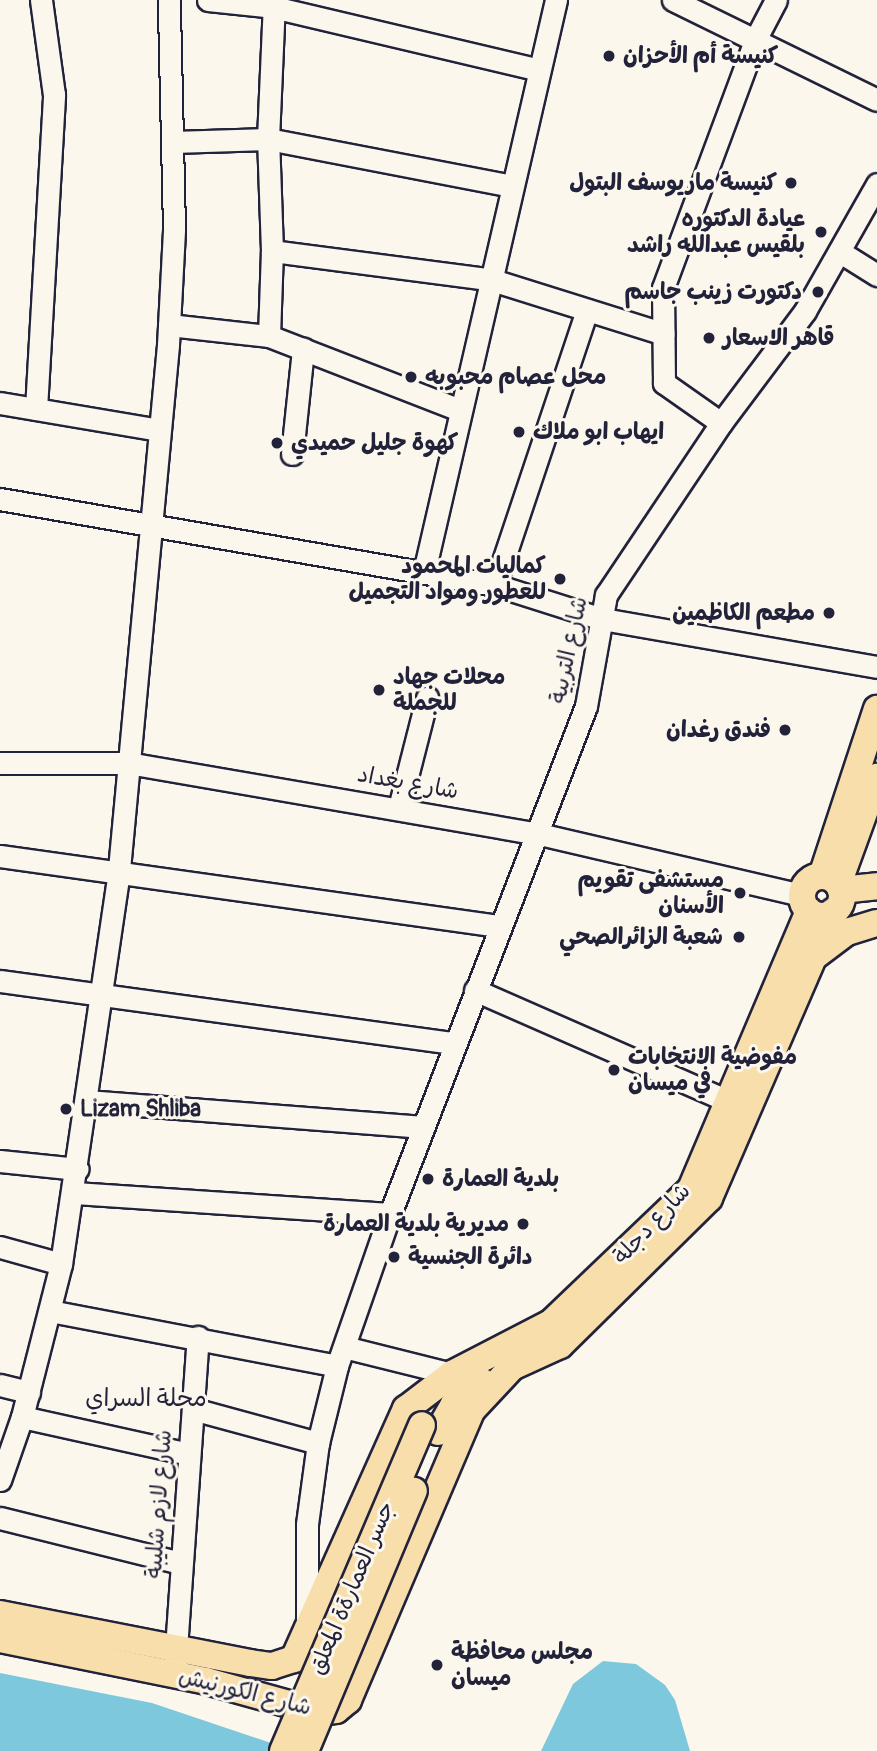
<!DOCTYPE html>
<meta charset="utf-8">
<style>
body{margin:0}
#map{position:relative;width:877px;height:1751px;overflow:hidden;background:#fbf7ec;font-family:Pangolin,"Playpen Sans Arabic",sans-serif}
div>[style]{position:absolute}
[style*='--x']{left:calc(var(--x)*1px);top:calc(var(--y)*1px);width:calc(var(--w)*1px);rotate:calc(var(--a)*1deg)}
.water>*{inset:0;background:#7dc8dd}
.roads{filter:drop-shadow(2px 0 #22223b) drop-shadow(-2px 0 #22223b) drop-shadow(0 2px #22223b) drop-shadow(0 -2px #22223b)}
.minor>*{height:21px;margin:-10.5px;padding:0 10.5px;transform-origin:10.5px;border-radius:10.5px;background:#fbf7ec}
.major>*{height:26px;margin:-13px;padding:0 13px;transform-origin:13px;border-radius:13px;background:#f8deab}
.major>.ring{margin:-13px;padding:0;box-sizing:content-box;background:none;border:26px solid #f8deab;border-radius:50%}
.bridges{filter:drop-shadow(2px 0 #22223b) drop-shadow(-2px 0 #22223b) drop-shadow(0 2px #22223b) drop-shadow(0 -2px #22223b)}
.major-bridge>*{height:26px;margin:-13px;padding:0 13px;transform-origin:13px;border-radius:13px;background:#f8deab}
.dots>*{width:19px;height:19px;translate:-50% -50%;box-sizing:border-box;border:4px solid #fbf7ec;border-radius:50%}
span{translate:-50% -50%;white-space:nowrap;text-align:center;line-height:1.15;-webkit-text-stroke:6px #fbf7ec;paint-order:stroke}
.poi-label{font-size:23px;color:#22223b;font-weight:700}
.left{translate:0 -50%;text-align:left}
.right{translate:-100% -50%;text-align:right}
.street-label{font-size:23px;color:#22223b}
.neighbourhood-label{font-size:24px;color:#22223b}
</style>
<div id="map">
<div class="water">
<i style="clip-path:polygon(603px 1661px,636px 1664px,665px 1685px,675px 1700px,690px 1751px,541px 1751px,573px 1684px)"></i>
<i style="clip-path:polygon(0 1673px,152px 1703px,295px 1751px,0 1751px)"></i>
</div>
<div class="roads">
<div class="minor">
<i style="--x:208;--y:0;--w:65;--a:6.1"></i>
<i style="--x:273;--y:7;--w:273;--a:13.3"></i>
<i style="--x:673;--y:0;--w:227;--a:26.1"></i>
<i style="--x:173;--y:142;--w:95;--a:-1.8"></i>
<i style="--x:268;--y:139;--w:248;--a:10.9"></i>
<i style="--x:272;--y:251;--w:219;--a:7.4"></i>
<i style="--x:489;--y:279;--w:183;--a:17.4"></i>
<i style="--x:840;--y:252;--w:44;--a:31.9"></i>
<i style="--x:169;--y:325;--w:101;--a:6.3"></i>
<i style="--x:269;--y:336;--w:205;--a:21.2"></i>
<i style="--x:269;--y:336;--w:85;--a:-88"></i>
<i style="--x:272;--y:251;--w:112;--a:-92"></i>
<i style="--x:268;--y:139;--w:139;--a:-87.5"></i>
<i style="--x:0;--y:403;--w:161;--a:9.6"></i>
<i style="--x:36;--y:409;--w:315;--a:-86.7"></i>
<i style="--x:54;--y:95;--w:96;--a:-97.8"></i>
<i style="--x:721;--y:423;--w:70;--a:-144.9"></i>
<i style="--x:664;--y:383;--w:95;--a:-90.6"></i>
<i style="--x:663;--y:288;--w:265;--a:-69.6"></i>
<i style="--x:755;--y:40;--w:45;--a:-62.3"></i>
<i style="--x:292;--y:454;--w:106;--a:-84"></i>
<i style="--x:0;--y:499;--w:502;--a:9.86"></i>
<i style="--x:495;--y:585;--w:112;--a:17.6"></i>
<i style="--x:602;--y:619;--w:279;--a:9.9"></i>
<i style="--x:424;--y:572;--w:587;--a:-77.01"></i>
<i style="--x:495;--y:585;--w:290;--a:-71.5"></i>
<i style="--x:0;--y:763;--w:128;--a:0"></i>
<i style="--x:128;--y:763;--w:413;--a:9.8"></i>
<i style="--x:535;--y:833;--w:274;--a:13.1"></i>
<i style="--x:399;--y:808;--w:114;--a:-75.7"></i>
<i style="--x:0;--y:856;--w:504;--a:7.99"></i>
<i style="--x:0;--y:981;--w:458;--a:7.8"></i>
<i style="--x:475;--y:990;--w:276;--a:23.7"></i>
<i style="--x:87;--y:1101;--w:337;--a:4.4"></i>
<i style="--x:0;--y:1161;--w:78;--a:5.9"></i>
<i style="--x:74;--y:1193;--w:317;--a:3.8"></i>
<i style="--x:0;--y:1247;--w:63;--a:15.6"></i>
<i style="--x:50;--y:1311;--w:292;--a:10.8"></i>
<i style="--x:344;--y:1347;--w:111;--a:14"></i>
<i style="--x:0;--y:1385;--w:30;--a:14"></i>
<i style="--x:193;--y:1409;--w:130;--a:15.2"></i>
<i style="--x:22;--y:1417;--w:171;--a:12.5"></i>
<i style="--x:0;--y:1480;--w:67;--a:-70.8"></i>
<i style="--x:22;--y:1417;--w:158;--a:-75.7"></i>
<i style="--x:61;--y:1264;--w:388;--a:-81.6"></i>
<i style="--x:118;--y:880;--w:537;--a:-84.66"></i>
<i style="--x:168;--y:345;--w:116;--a:-87"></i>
<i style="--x:174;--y:229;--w:229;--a:-91.3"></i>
<i style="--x:0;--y:1518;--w:186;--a:14"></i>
<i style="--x:307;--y:1628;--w:104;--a:-90"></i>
<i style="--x:307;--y:1524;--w:82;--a:-82.3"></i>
<i style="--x:318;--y:1443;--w:79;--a:-76.1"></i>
<i style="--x:337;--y:1366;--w:161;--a:-70.8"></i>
<i style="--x:390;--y:1214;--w:544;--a:-68.9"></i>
<i style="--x:586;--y:706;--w:113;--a:-79.8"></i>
<i style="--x:606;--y:595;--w:207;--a:-56.2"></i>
<i style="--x:721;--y:423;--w:140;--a:-53.1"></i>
<i style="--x:805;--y:311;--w:146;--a:-60.4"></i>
<i style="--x:175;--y:1663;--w:327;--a:-86"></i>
</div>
<div class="major">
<i style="--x:822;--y:876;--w:176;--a:-71.8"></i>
<i class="ring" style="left:802px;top:876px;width:14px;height:14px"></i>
<i style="--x:838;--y:884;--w:114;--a:-70"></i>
<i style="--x:841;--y:890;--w:36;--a:-6"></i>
<i style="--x:816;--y:955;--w:39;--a:-37"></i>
<i style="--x:847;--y:932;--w:31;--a:-17"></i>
<i style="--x:438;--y:1432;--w:32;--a:-60"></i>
<i style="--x:454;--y:1404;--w:36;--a:-38"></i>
<i style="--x:0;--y:1614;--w:255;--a:11.1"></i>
<i style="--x:250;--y:1663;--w:22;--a:8"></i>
<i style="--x:272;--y:1666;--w:23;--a:-18"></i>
<i style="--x:294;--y:1659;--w:274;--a:-65.9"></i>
<i style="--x:406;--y:1409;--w:58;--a:-37.3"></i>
<i style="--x:452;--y:1374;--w:111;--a:-27.3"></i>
<i style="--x:551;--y:1323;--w:194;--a:-43.7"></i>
<i style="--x:691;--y:1189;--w:302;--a:-67"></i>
<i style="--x:0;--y:1639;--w:210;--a:11.5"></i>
<i style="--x:206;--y:1681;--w:116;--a:15.5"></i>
<i style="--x:318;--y:1712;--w:18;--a:-6"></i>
<i style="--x:336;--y:1710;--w:16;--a:-40"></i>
<i style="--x:348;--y:1700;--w:314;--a:-66.9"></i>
<i style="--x:471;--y:1411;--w:60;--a:-47"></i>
<i style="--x:512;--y:1367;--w:53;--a:-24.6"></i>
<i style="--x:560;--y:1345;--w:209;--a:-44.6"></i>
<i style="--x:709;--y:1198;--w:312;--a:-66.6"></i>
</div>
</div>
<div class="bridges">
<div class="major-bridge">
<i style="--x:283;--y:1751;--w:354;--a:-66.9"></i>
<i style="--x:305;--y:1751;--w:282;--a:-67.3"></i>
</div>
</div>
<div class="dots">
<i style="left:609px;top:56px;background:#22223b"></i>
<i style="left:791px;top:183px;background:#22223b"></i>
<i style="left:821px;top:232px;background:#22223b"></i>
<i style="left:818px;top:292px;background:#22223b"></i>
<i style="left:709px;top:338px;background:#22223b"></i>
<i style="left:411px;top:377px;background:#22223b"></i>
<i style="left:519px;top:432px;background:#22223b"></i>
<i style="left:277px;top:443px;background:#22223b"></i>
<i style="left:560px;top:579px;background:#22223b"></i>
<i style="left:829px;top:613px;background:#22223b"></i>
<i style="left:379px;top:690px;background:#22223b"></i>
<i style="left:785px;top:730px;background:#22223b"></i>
<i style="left:740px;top:893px;background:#22223b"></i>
<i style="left:739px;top:937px;background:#22223b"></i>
<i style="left:614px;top:1070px;background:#22223b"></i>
<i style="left:66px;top:1109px;background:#22223b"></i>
<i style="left:428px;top:1179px;background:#22223b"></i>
<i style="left:523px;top:1224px;background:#22223b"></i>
<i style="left:394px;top:1257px;background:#22223b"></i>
<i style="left:437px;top:1665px;background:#22223b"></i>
</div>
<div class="poi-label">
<span class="left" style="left:623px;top:56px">كنيسة أم الأحزان</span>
<span class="right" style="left:777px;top:183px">كنيسة ماريوسف البتول</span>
<span class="right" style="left:805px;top:232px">عيادة الدكتوره<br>بلقيس عبدالله راشد</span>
<span class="right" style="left:802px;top:292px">دكتورت زينب جاسم</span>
<span class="left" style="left:723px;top:338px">قاهر الاسعار</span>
<span class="left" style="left:425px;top:377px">محل عصام محبوبه</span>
<span class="left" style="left:533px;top:432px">ايهاب ابو ملاك</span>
<span class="left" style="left:291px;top:443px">كهوة جليل حميدي</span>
<span class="right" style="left:546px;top:579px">كماليات المحمود<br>للعطور ومواد التجميل</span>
<span class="right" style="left:815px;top:613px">مطعم الكاظمين</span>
<span class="left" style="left:393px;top:690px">محلات جهاد<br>للجملة</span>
<span class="right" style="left:771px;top:730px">فندق رغدان</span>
<span class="right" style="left:724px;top:893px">مستشفى تقويم<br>الأسنان</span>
<span class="right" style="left:723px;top:937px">شعبة الزائرالصحي</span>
<span class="left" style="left:628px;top:1070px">مفوضية الانتخابات<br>في ميسان</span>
<span class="left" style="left:80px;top:1109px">Lizam Shliba</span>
<span class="left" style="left:442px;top:1179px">بلدية العمارة</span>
<span class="right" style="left:509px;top:1224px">مديرية بلدية العمارة</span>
<span class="left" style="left:408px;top:1257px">دائرة الجنسية</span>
<span class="left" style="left:451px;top:1665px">مجلس محافظة<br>ميسان</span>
</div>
<div class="street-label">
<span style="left:569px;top:650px;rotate:-78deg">شارع التربية</span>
<span style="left:408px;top:783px;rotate:10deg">شارع بغداد</span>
<span style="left:652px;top:1224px;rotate:-47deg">شارع دجلة</span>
<span style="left:159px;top:1504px;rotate:-86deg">شارع لازم شليبة</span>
<span style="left:352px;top:1588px;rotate:-67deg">جسر العمارةة المعلق</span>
<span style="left:245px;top:1692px;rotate:14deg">شارع الكورنيش</span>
</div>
<div class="neighbourhood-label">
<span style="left:146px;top:1399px">محلة السراي</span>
</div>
</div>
